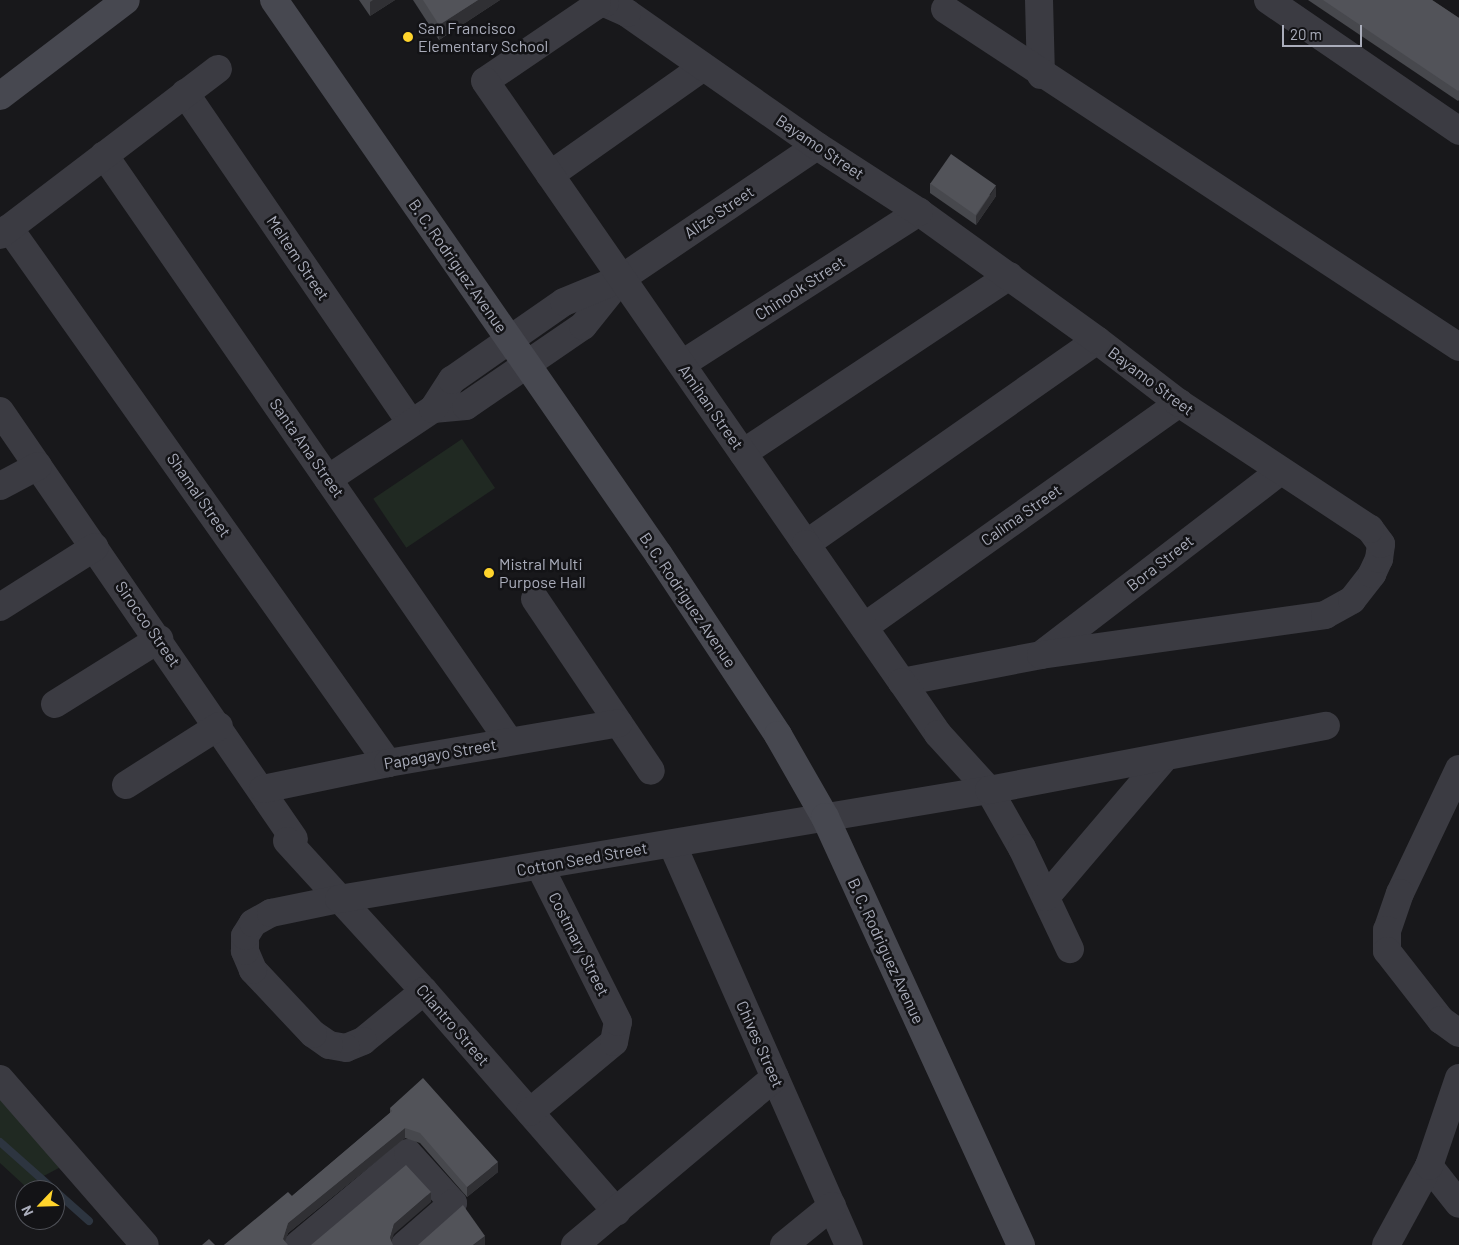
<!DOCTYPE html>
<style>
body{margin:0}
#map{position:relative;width:1459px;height:1245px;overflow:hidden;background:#18181b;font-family:Barlow,sans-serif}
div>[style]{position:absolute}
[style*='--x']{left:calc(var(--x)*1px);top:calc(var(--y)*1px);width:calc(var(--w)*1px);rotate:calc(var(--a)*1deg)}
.green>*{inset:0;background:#202922;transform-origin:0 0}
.stream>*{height:8px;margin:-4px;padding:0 4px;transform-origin:4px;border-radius:4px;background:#2d3540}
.street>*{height:28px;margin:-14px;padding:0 14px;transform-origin:14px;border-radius:14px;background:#3b3b42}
.secondary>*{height:28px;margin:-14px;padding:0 14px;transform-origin:14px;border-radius:14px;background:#474850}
.wall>*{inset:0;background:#47484d}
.shaded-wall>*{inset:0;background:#303034}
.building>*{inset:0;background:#525359;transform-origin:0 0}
.dots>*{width:14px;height:14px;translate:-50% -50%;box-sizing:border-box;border:2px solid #131316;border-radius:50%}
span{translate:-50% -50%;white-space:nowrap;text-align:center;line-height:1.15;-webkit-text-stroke:5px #131316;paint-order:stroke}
.poi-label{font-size:16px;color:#aaadbb}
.left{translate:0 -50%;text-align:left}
.street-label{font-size:16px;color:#aaadbb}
.north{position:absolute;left:15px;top:1180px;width:50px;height:50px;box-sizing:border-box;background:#131316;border:1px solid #4f5158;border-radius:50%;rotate:246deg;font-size:14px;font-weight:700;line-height:20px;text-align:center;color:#aaadbb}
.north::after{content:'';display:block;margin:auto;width:18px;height:22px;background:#ffd42c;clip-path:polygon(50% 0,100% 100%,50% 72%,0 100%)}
.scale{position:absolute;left:1282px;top:25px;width:80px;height:22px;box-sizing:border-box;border:2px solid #aaadbb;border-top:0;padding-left:6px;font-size:15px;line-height:18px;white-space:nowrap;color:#aaadbb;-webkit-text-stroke:4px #131316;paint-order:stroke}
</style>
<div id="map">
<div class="green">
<i style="left:462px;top:439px;width:59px;height:107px;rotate:56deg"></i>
<i style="clip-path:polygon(0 1094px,70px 1162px,25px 1186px,0 1163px)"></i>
</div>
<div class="stream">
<i style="--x:0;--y:1142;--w:119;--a:41.6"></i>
</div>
<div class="street">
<i style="--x:1039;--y:0;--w:75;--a:88.5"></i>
<i style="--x:1268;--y:0;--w:232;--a:34.4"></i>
<i style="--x:945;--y:9;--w:615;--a:33.33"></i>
<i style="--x:185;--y:93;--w:400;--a:55.6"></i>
<i style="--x:104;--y:155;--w:712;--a:55.35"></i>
<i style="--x:550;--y:175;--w:187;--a:-35.2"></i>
<i style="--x:9;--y:228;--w:656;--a:54.69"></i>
<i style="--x:0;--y:235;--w:274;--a:-37.3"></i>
<i style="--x:682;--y:364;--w:282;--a:-32.7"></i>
<i style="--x:433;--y:409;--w:33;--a:-5"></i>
<i style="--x:466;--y:406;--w:142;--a:-34.4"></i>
<i style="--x:583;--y:326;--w:58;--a:-51.3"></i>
<i style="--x:0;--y:411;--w:519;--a:55.51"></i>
<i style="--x:743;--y:453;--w:320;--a:-33.6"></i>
<i style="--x:328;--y:479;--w:126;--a:-33.7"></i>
<i style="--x:433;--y:409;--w:35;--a:-57"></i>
<i style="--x:452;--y:380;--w:136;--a:-34.9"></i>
<i style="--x:564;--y:302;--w:63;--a:-22.5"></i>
<i style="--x:622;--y:278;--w:235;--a:-34.1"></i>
<i style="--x:0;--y:486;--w:43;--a:-27.8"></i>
<i style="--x:806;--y:544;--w:355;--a:-35"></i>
<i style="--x:535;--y:599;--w:207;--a:56"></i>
<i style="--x:0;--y:607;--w:112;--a:-32.3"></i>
<i style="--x:864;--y:627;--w:387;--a:-35.4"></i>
<i style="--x:1042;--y:654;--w:299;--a:-37.5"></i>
<i style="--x:902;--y:682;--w:142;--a:-11"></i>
<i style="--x:1041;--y:655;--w:287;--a:-8"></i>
<i style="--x:1325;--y:615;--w:31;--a:-29"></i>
<i style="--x:1352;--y:600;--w:33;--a:-52"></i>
<i style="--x:1372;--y:574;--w:17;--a:-65"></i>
<i style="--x:1379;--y:559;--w:15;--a:-82"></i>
<i style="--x:1381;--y:544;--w:19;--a:-126"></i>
<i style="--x:1370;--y:529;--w:229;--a:-146.6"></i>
<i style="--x:1179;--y:403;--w:103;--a:-142.5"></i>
<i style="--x:1097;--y:340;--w:219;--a:-144.3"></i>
<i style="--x:919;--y:212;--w:121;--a:-147.1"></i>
<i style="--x:817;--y:146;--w:232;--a:-145"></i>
<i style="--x:627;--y:13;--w:24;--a:-156"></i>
<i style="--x:605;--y:3;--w:8;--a:166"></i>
<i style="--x:597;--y:5;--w:135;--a:145.8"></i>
<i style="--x:485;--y:81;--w:563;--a:55.27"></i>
<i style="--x:806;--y:544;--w:168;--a:55.2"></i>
<i style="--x:902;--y:682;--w:63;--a:55.3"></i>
<i style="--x:938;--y:734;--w:76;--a:47.7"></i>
<i style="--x:989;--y:790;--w:67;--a:60.4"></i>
<i style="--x:1022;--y:848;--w:112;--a:64.6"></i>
<i style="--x:55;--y:704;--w:123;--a:-32"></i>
<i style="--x:1459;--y:769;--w:137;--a:115.4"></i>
<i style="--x:1400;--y:893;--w:39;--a:109"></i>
<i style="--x:1387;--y:930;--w:21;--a:90"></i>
<i style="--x:1387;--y:951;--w:88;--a:52"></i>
<i style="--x:1441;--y:1020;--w:22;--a:36"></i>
<i style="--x:126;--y:785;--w:110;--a:-32.4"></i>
<i style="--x:263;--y:789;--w:128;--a:-11.7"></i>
<i style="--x:388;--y:763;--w:234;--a:-9.8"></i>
<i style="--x:287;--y:841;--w:203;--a:47.6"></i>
<i style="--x:424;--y:991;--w:293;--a:48.9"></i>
<i style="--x:672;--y:844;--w:438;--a:66.2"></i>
<i style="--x:1046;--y:897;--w:184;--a:-49.6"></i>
<i style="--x:424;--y:991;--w:79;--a:140.7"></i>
<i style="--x:363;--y:1041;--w:18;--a:158"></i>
<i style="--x:346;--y:1048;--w:17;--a:-170"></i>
<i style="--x:329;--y:1045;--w:19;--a:-145"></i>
<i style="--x:313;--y:1034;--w:88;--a:-133.2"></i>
<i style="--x:253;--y:970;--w:21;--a:-113"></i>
<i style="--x:245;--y:951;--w:15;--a:-90"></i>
<i style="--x:245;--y:936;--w:15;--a:-58"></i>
<i style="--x:253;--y:923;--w:21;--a:-29"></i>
<i style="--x:271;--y:913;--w:69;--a:-11.6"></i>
<i style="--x:339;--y:899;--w:659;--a:-9.52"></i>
<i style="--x:989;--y:790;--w:343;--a:-10.8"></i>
<i style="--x:0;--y:1079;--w:220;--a:48.9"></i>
<i style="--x:530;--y:1112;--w:109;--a:-39.8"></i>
<i style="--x:614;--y:1042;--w:20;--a:-79"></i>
<i style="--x:618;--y:1022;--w:174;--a:-116.7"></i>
<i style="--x:1429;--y:1166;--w:48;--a:51.7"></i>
<i style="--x:298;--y:1245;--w:143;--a:-39.9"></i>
<i style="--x:408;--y:1153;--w:67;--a:48"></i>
<i style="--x:453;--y:1203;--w:64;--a:138.8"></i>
<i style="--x:575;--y:1245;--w:261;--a:-40"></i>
<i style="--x:784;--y:1245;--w:62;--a:-39.1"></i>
<i style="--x:1386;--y:1245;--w:90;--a:-61.4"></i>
<i style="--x:1429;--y:1166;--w:93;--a:-71.2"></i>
</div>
<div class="secondary">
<i style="--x:274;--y:0;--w:675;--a:55.25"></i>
<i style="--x:659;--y:555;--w:216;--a:56.5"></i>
<i style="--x:778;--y:735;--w:95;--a:60.2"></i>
<i style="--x:825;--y:817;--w:471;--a:65.4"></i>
<i style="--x:0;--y:96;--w:158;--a:-37.3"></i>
</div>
<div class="wall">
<i style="clip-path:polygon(359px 0,395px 0,370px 16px)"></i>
<i style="clip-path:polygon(413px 0,500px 0,439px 40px)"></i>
<i style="clip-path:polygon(1308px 0,1432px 0,1459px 18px,1459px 100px,1458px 101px)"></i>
<i style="clip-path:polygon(930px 183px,996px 196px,976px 225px,930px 193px)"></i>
<i style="clip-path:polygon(390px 1108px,498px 1172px,467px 1197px,420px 1143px,405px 1138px,288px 1233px,285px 1241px,224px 1245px,292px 1196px,390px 1113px)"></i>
</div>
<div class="shaded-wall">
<i style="clip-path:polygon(373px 0,395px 0,370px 16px,370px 2px)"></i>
<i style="clip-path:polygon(478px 0,500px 0,439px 40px,439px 25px)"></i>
<i style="clip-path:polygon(996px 186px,996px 196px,976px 225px,976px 216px)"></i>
<i style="clip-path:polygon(405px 1128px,405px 1138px,288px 1233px,284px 1245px,283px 1239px,288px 1223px)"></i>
<i style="clip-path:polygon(498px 1162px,498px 1172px,467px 1197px,467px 1187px)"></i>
<i style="clip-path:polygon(431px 1192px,431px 1202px,394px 1234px,390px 1245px,390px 1238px,394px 1224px)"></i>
<i style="clip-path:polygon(485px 1236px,485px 1245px,473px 1245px)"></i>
</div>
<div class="building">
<i style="clip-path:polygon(423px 0,478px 0,439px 25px)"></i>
<i style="clip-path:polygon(1323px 0,1432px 0,1459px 18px,1459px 90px,1458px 91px)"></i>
<i style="left:951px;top:154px;width:55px;height:36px;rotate:35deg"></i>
<i style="clip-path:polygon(423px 1078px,498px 1162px,467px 1187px,420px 1133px,405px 1128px,288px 1223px,283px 1239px,288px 1245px,224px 1245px,288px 1192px,292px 1196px,392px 1111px,390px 1108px)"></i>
<i style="clip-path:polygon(406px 1165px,431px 1192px,394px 1224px,390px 1238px,393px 1245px,311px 1245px)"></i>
<i style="clip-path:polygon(463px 1205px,485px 1236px,473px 1245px,418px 1245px)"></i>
<i style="clip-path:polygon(209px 1239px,215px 1245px,202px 1245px)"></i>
</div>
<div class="dots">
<i style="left:408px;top:37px;background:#ffd42c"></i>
<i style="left:489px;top:573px;background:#ffd42c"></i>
</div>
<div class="poi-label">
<span class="left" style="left:418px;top:37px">San Francisco<br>Elementary School</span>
<span class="left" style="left:499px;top:573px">Mistral Multi<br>Purpose Hall</span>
</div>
<div class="street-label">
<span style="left:820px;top:147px;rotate:34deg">Bayamo Street</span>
<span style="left:719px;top:212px;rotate:-34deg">Alize Street</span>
<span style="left:298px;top:258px;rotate:56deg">Meltem Street</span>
<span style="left:458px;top:266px;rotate:55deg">B. C. Rodriguez Avenue</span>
<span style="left:800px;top:288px;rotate:-33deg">Chinook Street</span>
<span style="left:1151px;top:381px;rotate:37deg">Bayamo Street</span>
<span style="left:711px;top:407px;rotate:55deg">Amihan Street</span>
<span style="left:307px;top:448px;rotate:55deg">Santa Ana Street</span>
<span style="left:199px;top:495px;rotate:55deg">Shamal Street</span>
<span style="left:1021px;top:515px;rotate:-35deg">Calima Street</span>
<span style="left:1160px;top:563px;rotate:-38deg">Bora Street</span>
<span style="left:688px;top:600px;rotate:56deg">B. C. Rodriguez Avenue</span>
<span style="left:148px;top:624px;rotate:55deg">Sirocco Street</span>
<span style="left:440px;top:754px;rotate:-10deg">Papagayo Street</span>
<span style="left:582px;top:859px;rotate:-10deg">Cotton Seed Street</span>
<span style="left:579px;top:944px;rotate:63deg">Costmary Street</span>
<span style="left:886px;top:951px;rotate:65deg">B. C. Rodriguez Avenue</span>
<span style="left:453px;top:1025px;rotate:49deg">Cilantro Street</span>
<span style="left:760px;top:1044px;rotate:66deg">Chives Street</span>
</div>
<div class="north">N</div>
<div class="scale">20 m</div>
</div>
